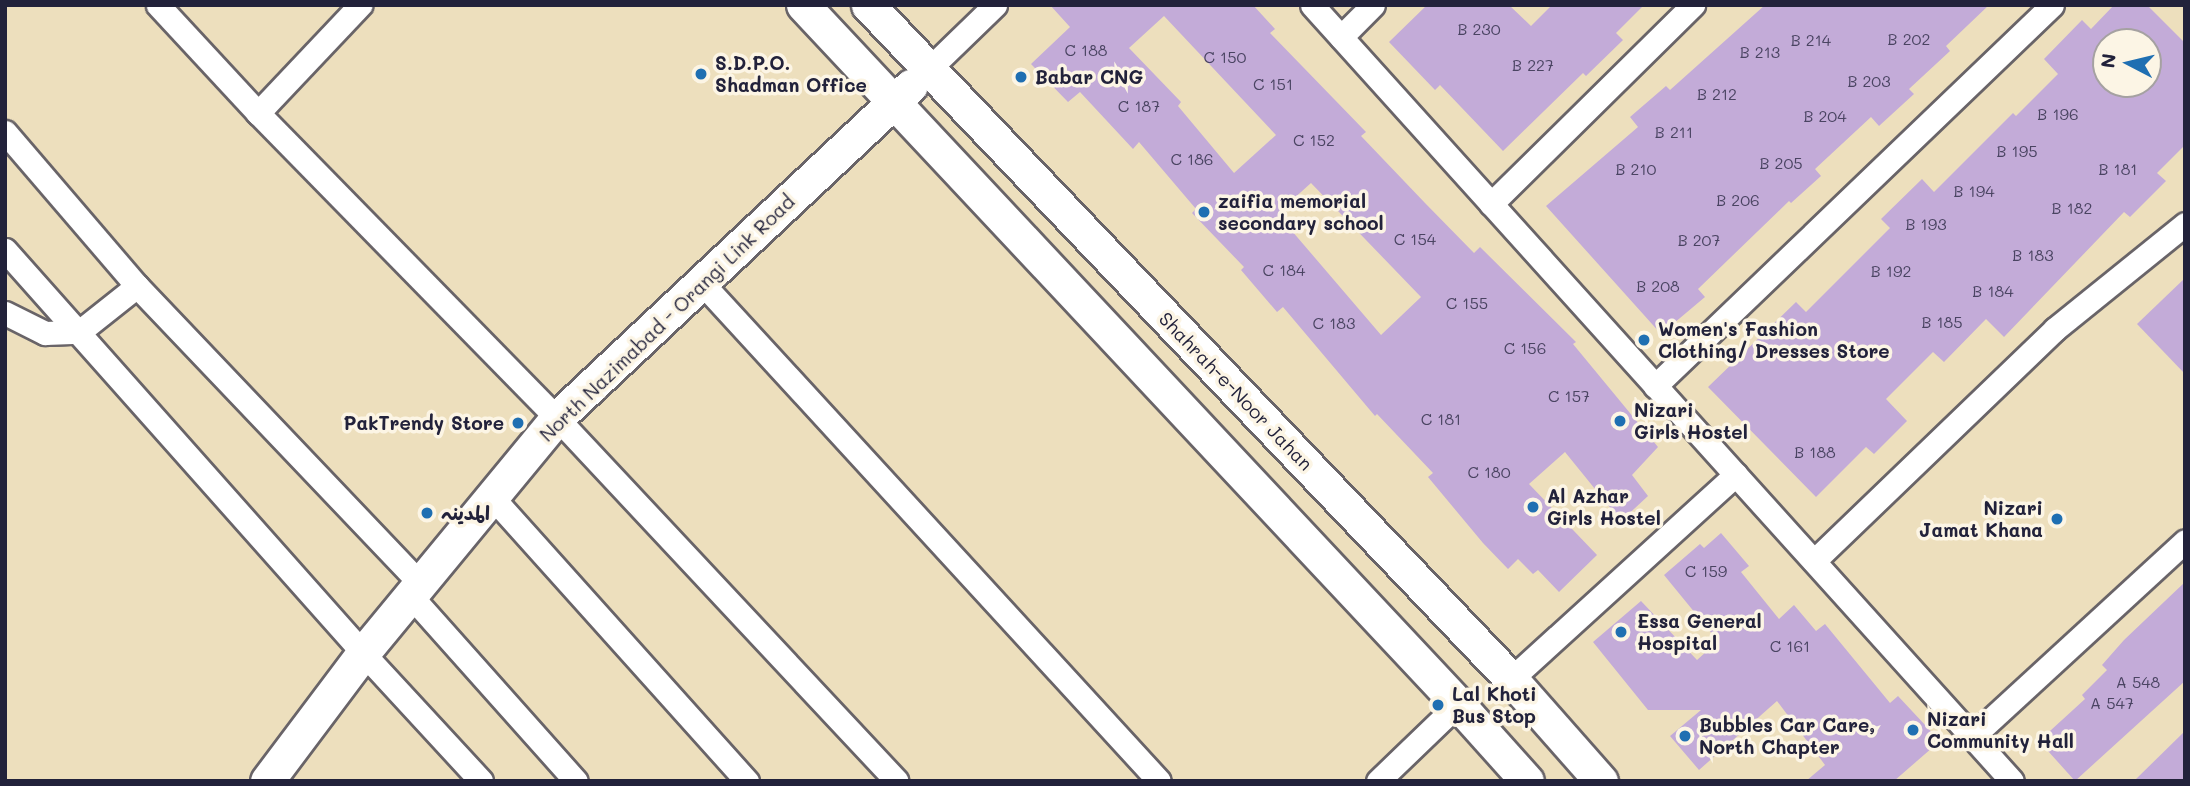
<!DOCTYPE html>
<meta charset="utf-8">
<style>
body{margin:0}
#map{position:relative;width:2190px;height:786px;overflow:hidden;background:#eddfbd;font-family:Mali,"Playpen Sans Arabic",sans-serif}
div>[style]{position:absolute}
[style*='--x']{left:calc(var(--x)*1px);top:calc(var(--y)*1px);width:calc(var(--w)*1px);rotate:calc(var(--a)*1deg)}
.building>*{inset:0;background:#c3abd8}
.roads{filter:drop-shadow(2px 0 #696468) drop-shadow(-2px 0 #696468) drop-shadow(0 2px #696468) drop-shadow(0 -2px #696468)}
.street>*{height:23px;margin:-11.5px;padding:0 11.5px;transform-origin:11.5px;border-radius:11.5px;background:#fff}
.secondary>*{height:33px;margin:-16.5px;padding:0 16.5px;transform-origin:16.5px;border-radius:16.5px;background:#fff}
.dots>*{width:19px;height:19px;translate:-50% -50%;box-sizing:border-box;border:4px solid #fcf5e5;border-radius:50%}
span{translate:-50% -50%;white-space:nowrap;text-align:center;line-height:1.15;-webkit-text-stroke:7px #fcf5e5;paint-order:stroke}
.number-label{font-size:16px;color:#4a4462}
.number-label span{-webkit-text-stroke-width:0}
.poi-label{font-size:19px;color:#22223b;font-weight:700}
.left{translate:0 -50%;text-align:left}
.right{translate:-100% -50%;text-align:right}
.street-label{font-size:19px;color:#22223b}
.frame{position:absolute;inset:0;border:7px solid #22223b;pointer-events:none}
.north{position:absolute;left:2092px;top:28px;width:70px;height:70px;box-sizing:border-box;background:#fcf5e5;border:2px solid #a5a1a1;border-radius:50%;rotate:277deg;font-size:19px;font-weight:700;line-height:28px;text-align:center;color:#22223b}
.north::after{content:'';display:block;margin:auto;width:24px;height:32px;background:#1f6fb2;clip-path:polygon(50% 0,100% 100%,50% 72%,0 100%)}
</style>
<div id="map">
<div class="building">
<i style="clip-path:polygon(evenodd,1050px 5px,1253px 5px,1275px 29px,1270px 33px,1366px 132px,1361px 136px,1425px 203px,1474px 253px,1480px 247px,1576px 342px,1573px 344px,1658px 447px,1632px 475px,1648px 496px,1621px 521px,1565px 452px,1529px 484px,1597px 555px,1559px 592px,1538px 570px,1533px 574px,1518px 559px,1508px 569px,1483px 543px,1428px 477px,1433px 473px,1377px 414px,1375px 416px,1283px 307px,1277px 312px,1241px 270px,1244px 267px,1192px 213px,1196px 209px,1139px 142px,1133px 149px,1080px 92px,1068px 102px,1031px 64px,1070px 27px,1050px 5px,1164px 16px,1276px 135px,1234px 173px,1178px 106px,1181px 102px,1129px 48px,1164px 16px,1050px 5px,1311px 183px,1421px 297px,1381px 335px,1280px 217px,1284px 213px,1281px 210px,1311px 183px)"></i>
<i style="clip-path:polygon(1427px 5px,1509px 5px,1531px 26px,1552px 5px,1644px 5px,1616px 33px,1623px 40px,1586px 76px,1583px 73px,1503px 151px,1440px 85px,1435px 90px,1389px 42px)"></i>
<i style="clip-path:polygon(1765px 5px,1989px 5px,1946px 46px,1950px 51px,1909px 89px,1914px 94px,1879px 126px,1871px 117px,1815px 169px,1821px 176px,1791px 203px,1789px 201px,1698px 289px,1705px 297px,1661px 334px,1546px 206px,1638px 127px,1630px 117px,1666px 86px,1670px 90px)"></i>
<i style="clip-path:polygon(evenodd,2114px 5px,2147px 5px,2185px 43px,2185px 145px,2157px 173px,2166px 181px,2130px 217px,2124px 212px,2004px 337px,1986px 319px,1944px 362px,1933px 352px,1886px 399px,1907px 421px,1874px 454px,1866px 447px,1816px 497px,1708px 387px,1796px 302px,1806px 312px,1890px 228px,1881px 219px,1922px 179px,1934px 192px,2013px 113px,2016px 116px,2058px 74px,2044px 59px,2082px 20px,2091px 29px,2114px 5px,2106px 42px,2148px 42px,2148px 84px,2106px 84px,2106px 42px)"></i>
<i style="clip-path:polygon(2185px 278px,2185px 374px,2137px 324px)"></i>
<i style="clip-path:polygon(1721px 533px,1749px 566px,1741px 572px,1779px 619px,1794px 605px,1816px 631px,1825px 624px,1890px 703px,1898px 696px,1940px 741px,1894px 781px,1806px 781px,1825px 765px,1777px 701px,1699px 770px,1670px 736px,1701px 710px,1648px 710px,1593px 642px,1641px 601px,1697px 660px,1718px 641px,1664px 575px,1700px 544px,1704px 548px)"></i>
<i style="clip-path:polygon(2185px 582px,2185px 681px,2075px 781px,2039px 741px,2085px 699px,2082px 695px,2107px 670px,2102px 665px,2124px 640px)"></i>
<i style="clip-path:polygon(2185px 731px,2185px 781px,2134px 781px)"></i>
</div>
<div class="roads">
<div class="street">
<i style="--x:158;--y:5;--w:147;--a:47.2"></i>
<i style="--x:258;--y:113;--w:427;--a:45.6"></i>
<i style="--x:557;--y:418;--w:497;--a:46.9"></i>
<i style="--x:1312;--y:5;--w:1045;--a:47.95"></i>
<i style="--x:1341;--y:37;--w:45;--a:-45"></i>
<i style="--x:929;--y:69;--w:92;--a:-44.1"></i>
<i style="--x:258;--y:113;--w:149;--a:-46.6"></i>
<i style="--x:5;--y:132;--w:203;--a:49.4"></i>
<i style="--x:137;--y:286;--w:413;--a:46.4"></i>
<i style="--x:1491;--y:204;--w:284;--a:-44.6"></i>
<i style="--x:5;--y:250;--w:539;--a:48.38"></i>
<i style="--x:363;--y:653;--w:174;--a:47.3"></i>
<i style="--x:701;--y:282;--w:677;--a:47.45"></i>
<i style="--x:5;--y:313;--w:45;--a:26.6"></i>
<i style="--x:45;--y:333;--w:34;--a:-2"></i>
<i style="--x:79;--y:332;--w:74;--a:-38.4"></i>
<i style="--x:1655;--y:386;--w:550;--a:-43.82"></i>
<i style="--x:492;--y:497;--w:382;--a:48.1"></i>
<i style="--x:1814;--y:561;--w:335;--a:-43.9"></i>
<i style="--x:2055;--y:329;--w:167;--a:-38.9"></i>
<i style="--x:410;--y:595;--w:249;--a:48.3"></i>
<i style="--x:1511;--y:679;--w:304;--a:-42.3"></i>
<i style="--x:1972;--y:737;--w:289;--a:-42.6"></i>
<i style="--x:1378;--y:781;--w:111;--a:-43.9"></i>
</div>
<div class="secondary">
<i style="--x:803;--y:5;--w:958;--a:46.86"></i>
<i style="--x:1458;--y:704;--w:103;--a:48.1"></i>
<i style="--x:868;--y:5;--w:932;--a:46.35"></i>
<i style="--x:1511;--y:679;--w:136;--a:48.6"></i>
<i style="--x:267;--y:781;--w:160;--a:-53.1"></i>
<i style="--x:363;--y:653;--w:305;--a:-50.5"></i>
<i style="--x:557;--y:418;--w:485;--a:-43.2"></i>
</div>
</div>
<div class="dots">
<i style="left:701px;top:74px;background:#1f6fb2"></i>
<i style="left:1021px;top:77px;background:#1f6fb2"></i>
<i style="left:1204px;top:212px;background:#1f6fb2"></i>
<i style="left:1644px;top:340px;background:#1f6fb2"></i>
<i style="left:1620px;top:421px;background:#1f6fb2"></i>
<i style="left:518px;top:423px;background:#1f6fb2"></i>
<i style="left:1533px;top:507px;background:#1f6fb2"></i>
<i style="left:427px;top:513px;background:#1f6fb2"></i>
<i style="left:2057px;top:519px;background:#1f6fb2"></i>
<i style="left:1621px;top:632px;background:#1f6fb2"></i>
<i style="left:1438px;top:705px;background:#1f6fb2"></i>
<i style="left:1913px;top:730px;background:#1f6fb2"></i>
<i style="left:1685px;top:736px;background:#1f6fb2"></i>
</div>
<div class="number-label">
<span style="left:1479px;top:29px">B 230</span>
<span style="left:1909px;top:39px">B 202</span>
<span style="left:1811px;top:40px">B 214</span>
<span style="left:1086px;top:50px">C 188</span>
<span style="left:1760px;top:52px">B 213</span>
<span style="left:1225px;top:57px">C 150</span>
<span style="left:1533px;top:65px">B 227</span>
<span style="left:1869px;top:81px">B 203</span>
<span style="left:1273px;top:84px">C 151</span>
<span style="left:1717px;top:94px">B 212</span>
<span style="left:1139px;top:106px">C 187</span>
<span style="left:2058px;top:114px">B 196</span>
<span style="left:1825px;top:116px">B 204</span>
<span style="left:1674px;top:132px">B 211</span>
<span style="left:1314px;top:140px">C 152</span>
<span style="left:2017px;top:151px">B 195</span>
<span style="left:1192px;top:159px">C 186</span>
<span style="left:1781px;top:163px">B 205</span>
<span style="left:1636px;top:169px">B 210</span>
<span style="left:2118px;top:169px">B 181</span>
<span style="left:1974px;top:191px">B 194</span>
<span style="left:1738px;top:200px">B 206</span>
<span style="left:2072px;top:208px">B 182</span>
<span style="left:1926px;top:224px">B 193</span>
<span style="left:1415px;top:239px">C 154</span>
<span style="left:1699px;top:240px">B 207</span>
<span style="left:2033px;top:255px">B 183</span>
<span style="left:1284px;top:270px">C 184</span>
<span style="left:1891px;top:271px">B 192</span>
<span style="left:1658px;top:286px">B 208</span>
<span style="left:1993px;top:291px">B 184</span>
<span style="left:1467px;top:303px">C 155</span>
<span style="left:1942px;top:322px">B 185</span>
<span style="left:1334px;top:323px">C 183</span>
<span style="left:1525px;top:348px">C 156</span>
<span style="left:1569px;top:396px">C 157</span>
<span style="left:1441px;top:419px">C 181</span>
<span style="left:1815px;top:452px">B 188</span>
<span style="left:1489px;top:472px">C 180</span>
<span style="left:1706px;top:571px">C 159</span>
<span style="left:1790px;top:646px">C 161</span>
<span style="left:2138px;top:682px">A 548</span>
<span style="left:2112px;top:703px">A 547</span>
</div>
<div class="poi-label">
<span class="left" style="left:715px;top:74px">S.D.P.O.<br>Shadman Office</span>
<span class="left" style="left:1035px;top:77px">Babar CNG</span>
<span class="left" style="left:1218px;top:212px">zaifia memorial<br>secondary school</span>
<span class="left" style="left:1658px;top:340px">Women's Fashion<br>Clothing/ Dresses Store</span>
<span class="left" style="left:1634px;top:421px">Nizari<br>Girls Hostel</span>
<span class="right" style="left:504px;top:423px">PakTrendy Store</span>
<span class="left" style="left:1547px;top:507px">Al Azhar<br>Girls Hostel</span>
<span class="right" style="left:2043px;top:519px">Nizari<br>Jamat Khana</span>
<span class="left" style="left:441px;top:513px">المدینہ</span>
<span class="left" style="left:1637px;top:632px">Essa General<br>Hospital</span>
<span class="left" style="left:1452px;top:705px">Lal Khoti<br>Bus Stop</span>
<span class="left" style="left:1927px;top:730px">Nizari<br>Community Hall</span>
<span class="left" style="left:1699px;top:736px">Bubbles Car Care,<br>North Chapter</span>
</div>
<div class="street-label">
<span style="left:667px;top:318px;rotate:-44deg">North Nazimabad - Orangi Link Road</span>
<span style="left:1236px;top:391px;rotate:46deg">Shahrah-e-Noor Jahan</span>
</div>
<div class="frame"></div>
<div class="north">N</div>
</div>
